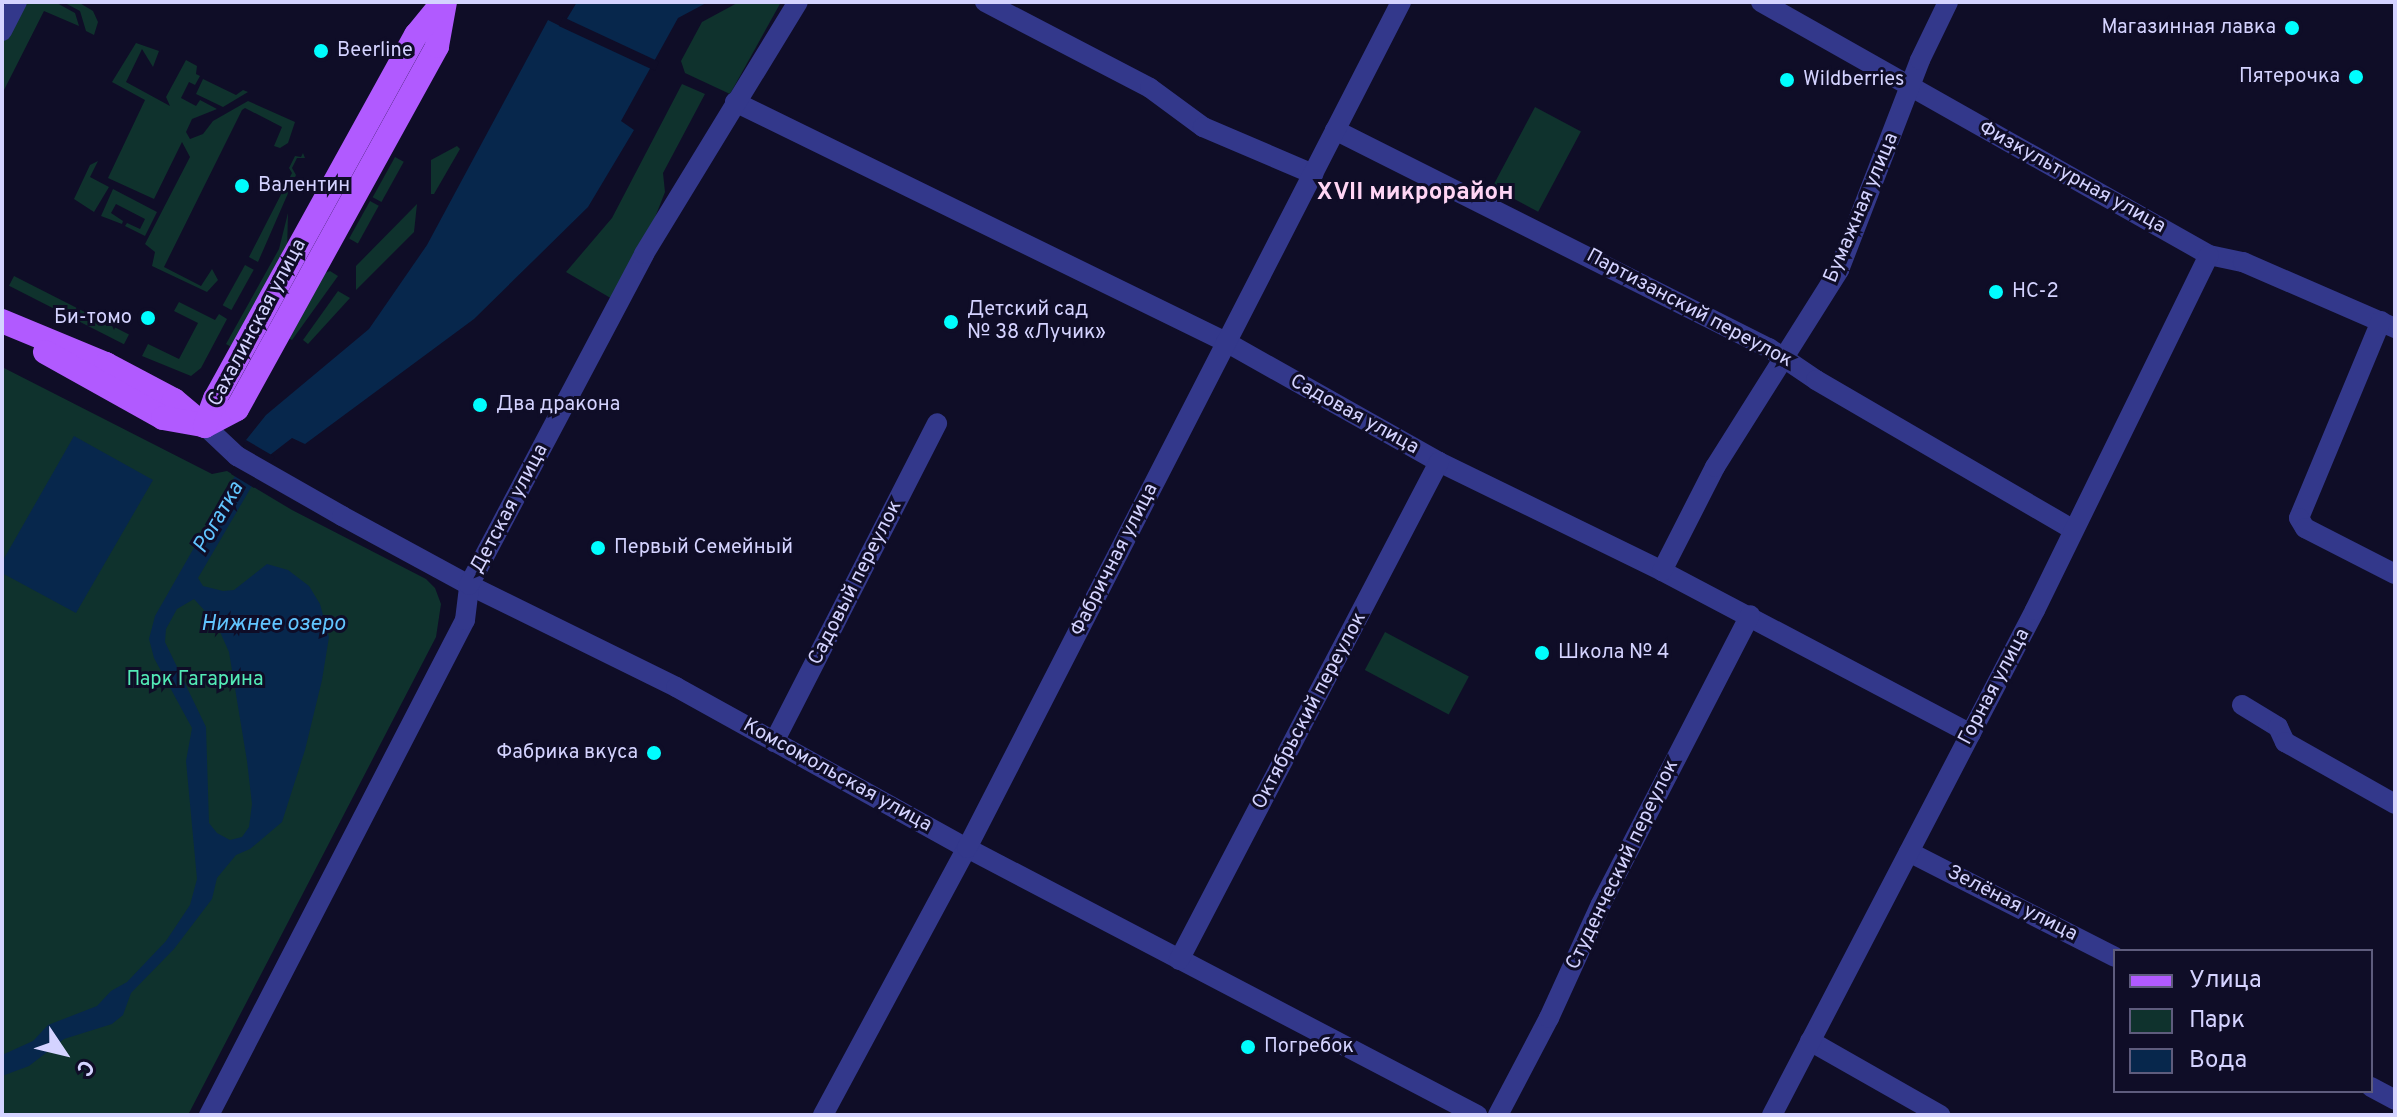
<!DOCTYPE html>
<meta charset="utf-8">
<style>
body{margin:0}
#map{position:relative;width:2397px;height:1117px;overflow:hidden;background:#0f0d27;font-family:Overpass,sans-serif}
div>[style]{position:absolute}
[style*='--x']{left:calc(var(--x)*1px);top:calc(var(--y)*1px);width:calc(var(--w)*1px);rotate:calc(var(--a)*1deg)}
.green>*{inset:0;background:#0f322d;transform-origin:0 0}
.water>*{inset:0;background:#07274c}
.pier>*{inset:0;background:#0f0d27;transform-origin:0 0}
.minor>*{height:20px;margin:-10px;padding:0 10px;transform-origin:10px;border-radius:10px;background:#33388b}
.major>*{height:24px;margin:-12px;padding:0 12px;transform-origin:12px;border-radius:12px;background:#b15aff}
.dots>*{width:22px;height:22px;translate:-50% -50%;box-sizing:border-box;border:4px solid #0f0d27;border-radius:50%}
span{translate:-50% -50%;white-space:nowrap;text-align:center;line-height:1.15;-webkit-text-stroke:6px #0f0d27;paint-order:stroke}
.poi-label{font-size:20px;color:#d4d3ff}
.right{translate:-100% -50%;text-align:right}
.left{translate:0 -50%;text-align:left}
.street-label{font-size:20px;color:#d4d3ff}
.park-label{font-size:20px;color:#53ebb6}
.water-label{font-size:22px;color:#61c5ff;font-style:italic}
.quarter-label{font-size:24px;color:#ffd5f4;font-weight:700}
.frame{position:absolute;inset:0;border:4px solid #d4d3ff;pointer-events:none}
.legend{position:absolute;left:2113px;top:949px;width:260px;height:144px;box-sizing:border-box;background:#0f0d27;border:2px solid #5e5c7d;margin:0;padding:10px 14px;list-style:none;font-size:24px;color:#d4d3ff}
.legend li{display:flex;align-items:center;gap:16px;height:40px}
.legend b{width:40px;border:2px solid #5e5c7d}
.north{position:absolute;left:24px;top:1013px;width:80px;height:80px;-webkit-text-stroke:6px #0f0d27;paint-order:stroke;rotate:125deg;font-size:22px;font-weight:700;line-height:32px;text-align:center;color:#d4d3ff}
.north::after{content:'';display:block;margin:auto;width:28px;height:36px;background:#d4d3ff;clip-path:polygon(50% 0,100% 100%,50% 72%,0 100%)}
</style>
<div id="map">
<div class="green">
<i style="clip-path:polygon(24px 2px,55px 2px,75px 13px,79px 26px,44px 11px,2px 94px,2px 45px)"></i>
<i style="clip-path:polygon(63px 2px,78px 2px,93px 11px,98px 22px,94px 35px,86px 31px,80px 11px)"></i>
<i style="clip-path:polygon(739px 2px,781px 2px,730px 94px,685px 73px,681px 61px,702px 22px)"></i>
<i style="clip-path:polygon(136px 43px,159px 51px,153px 67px,142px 49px,126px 82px,170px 106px,166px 97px,186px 60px,197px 66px,196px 74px,200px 76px,195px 85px,189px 82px,181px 98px,196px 106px,200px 100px,217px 109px,192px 119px,186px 132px,190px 139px,203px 134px,213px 121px,248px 101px,295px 122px,288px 143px,280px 148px,274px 146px,282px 127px,245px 108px,242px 110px,164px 267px,201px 286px,212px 269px,218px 280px,207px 292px,152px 266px,155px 252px,145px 244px,190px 157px,182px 142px,154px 199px,108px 178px,145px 100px,112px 82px)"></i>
<i style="clip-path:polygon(203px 79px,236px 95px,243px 90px,248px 92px,223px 107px,196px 94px)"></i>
<i style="clip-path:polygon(682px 84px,705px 94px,663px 173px,665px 192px,643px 248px,614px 300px,566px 272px,612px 218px)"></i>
<i style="left:1535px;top:107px;width:52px;height:91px;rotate:28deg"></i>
<i style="clip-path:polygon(457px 146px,460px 149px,434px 194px,431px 194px,431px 160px)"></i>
<i style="clip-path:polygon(303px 153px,305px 158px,297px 158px,292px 168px,296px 175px,258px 262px,249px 257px,292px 173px,289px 168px,295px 156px,301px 157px)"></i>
<i style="left:395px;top:157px;width:10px;height:46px;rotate:29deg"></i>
<i style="clip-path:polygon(98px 161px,90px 177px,109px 187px,94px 212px,74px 199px,90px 165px)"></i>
<i style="clip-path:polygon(113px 189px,157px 212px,145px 236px,125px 226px,127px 223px,140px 229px,145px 219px,116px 204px,111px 213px,123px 221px,122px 224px,101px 216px)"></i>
<i style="left:370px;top:201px;width:10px;height:43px;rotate:29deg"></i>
<i style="clip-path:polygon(417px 204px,414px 232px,356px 290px,356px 266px)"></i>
<i style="clip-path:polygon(288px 213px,287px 253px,235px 349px,226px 344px,279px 249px)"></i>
<i style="left:245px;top:265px;width:10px;height:46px;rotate:29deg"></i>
<i style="clip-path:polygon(330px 271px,338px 276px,292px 340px,285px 336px,317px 276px)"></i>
<i style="left:14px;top:276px;width:129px;height:11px;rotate:27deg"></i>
<i style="clip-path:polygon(338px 291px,350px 298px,308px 344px,303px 340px)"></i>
<i style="clip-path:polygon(179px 302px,215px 320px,219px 314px,227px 319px,201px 368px,191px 376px,142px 356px,148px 344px,179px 359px,198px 323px,174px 311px)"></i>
<i style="clip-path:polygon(2px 367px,212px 474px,227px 471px,292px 510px,426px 579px,435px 588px,441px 604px,436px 637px,188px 1115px,2px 1115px)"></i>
<i style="left:1385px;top:632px;width:95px;height:43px;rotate:28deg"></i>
</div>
<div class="water">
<i style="clip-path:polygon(evenodd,577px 2px,708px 2px,678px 18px,621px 121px,634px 130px,588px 207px,474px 319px,305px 444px,292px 438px,270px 455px,198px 578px,203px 586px,223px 591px,234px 590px,267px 564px,288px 570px,309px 586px,320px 604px,329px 637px,322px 680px,305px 750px,282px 822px,250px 849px,236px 855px,217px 878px,212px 899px,174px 949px,131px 993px,123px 1015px,112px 1024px,64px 1039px,29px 1066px,2px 1076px,2px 1055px,33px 1041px,48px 1025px,97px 1006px,111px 991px,127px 982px,166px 941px,190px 905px,197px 879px,186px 761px,192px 728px,154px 658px,149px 639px,155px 616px,235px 476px,246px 440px,266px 415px,369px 329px,427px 245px,548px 20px,562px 27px,577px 2px,194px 599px,216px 623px,229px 652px,247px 761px,252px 804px,249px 827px,242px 837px,230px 840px,217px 833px,209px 823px,206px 727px,165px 642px,166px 629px,177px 609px,194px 599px)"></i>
<i style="clip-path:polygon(74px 436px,153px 480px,76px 613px,2px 573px,2px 562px)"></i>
</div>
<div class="pier">
<i style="left:563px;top:17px;width:106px;height:10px;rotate:25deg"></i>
<i style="clip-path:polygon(246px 440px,275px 457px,254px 488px,231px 474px)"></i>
</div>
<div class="minor">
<i style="--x:985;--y:2;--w:186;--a:27.5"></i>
<i style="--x:1150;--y:88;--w:66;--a:36.3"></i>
<i style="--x:1203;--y:127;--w:120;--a:23.1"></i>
<i style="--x:1761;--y:2;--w:515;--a:29.45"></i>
<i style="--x:2209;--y:255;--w:35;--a:12"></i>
<i style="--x:2243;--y:262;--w:166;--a:23.5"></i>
<i style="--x:2;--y:31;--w:33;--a:-63"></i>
<i style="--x:735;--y:102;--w:547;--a:26.05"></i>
<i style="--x:1226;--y:342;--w:244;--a:29.4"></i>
<i style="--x:1439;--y:462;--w:248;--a:26"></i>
<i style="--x:1662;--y:571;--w:349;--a:27.8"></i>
<i style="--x:1335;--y:130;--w:486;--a:26.7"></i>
<i style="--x:1769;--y:348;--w:57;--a:34.2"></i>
<i style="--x:1816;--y:380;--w:298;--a:30.2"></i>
<i style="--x:2381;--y:321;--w:213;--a:112.6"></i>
<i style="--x:2299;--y:518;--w:12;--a:59"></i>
<i style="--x:2305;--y:528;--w:101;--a:27.1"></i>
<i style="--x:205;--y:426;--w:44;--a:43.2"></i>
<i style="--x:237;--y:456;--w:121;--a:29.7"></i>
<i style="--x:342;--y:516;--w:145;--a:28.5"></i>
<i style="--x:469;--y:585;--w:231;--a:26.2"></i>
<i style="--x:676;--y:687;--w:333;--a:29"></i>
<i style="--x:967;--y:848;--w:576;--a:27.63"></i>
<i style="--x:1662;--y:571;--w:117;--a:-63"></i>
<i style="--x:1715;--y:467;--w:233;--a:-57.8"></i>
<i style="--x:1839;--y:270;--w:225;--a:-68.9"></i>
<i style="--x:1920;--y:60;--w:64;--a:-64.2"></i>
<i style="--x:2242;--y:705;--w:42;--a:31.4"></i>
<i style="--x:2278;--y:727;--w:17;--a:65"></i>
<i style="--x:2285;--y:742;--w:126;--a:29.4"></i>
<i style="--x:774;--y:742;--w:358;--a:-62.9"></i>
<i style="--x:1909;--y:852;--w:231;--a:27"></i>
<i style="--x:1179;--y:960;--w:562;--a:-62.43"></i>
<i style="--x:1810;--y:1041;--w:150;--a:29.6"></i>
<i style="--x:2371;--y:1087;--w:27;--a:28"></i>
<i style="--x:209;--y:1115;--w:557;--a:-62.65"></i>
<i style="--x:465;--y:620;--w:35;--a:-83"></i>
<i style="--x:469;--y:585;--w:374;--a:-62.1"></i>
<i style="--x:644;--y:254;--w:295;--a:-58.6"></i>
<i style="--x:823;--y:1115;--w:303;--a:-61.7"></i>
<i style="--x:967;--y:848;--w:951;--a:-62.84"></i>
<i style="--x:1498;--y:1115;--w:110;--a:-62.3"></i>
<i style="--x:1549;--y:1018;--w:125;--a:-65.5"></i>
<i style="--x:1601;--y:904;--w:325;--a:-62.7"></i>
<i style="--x:1772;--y:1115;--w:569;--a:-62.49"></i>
<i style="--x:2035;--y:610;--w:395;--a:-63.9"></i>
</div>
<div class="major">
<i style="--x:2;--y:321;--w:113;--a:22.5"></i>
<i style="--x:106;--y:364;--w:77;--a:27.9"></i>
<i style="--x:174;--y:400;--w:40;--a:40"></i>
<i style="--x:45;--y:352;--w:135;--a:29.2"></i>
<i style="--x:163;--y:418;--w:40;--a:10"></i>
<i style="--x:205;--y:426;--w:36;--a:-28"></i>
<i style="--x:237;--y:409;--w:414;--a:-61.1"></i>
<i style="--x:437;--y:46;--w:45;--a:-79.7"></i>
<i style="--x:205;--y:426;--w:29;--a:-70"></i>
<i style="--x:215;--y:399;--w:416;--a:-61.1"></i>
<i style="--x:416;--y:35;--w:43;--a:-50.7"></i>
</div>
<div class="dots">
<i style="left:2292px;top:28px;background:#00fdfe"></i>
<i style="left:321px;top:51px;background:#00fdfe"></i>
<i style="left:2356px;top:77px;background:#00fdfe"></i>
<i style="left:1787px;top:80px;background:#00fdfe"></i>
<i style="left:242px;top:186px;background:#00fdfe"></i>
<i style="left:1996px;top:292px;background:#00fdfe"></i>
<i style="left:148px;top:318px;background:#00fdfe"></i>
<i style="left:951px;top:322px;background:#00fdfe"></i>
<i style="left:480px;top:405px;background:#00fdfe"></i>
<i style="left:598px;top:548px;background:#00fdfe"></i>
<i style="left:1542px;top:653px;background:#00fdfe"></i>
<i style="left:654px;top:753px;background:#00fdfe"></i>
<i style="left:1248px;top:1047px;background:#00fdfe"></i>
</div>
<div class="poi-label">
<span class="right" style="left:2276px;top:28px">Магазинная лавка</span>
<span class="left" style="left:337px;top:51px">Beerline</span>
<span class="right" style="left:2340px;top:77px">Пятерочка</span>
<span class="left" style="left:1803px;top:80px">Wildberries</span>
<span class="left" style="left:258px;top:186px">Валентин</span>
<span class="left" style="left:2012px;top:292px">НС-2</span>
<span class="left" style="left:967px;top:322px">Детский сад<br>№ 38 «Лучик»</span>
<span class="right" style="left:132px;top:318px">Би-томо</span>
<span class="left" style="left:496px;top:405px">Два дракона</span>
<span class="left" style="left:614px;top:548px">Первый Семейный</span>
<span class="left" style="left:1558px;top:653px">Школа № 4</span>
<span class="right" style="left:638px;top:753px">Фабрика вкуса</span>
<span class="left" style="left:1264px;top:1047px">Погребок</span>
</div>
<div class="street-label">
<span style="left:2072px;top:178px;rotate:29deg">Физкультурная улица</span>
<span style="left:1862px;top:208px;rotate:-67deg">Бумажная улица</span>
<span style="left:1689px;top:309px;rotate:28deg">Партизанский переулок</span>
<span style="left:258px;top:323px;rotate:-62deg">Сахалинская улица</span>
<span style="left:1354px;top:415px;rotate:29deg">Садовая улица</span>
<span style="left:510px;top:509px;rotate:-62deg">Детская улица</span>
<span style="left:1115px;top:560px;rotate:-63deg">Фабричная улица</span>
<span style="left:856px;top:583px;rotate:-63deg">Садовый переулок</span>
<span style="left:1995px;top:687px;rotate:-62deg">Горная улица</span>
<span style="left:1310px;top:711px;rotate:-62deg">Октябрьский переулок</span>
<span style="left:837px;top:776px;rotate:29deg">Комсомольская улица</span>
<span style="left:1623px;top:865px;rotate:-64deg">Студенческий переулок</span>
<span style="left:2012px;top:904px;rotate:27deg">Зелёная улица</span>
</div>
<div class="park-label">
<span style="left:195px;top:680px">Парк Гагарина</span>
</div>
<div class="water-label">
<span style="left:219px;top:518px;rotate:-60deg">Рогатка</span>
<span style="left:273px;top:625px">Нижнее озеро</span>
</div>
<div class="quarter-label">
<span style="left:1415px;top:194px">XVII микрорайон</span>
</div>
<div class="frame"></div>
<ul class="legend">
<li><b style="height:10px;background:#b15aff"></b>Улица</li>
<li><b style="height:22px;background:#0f322d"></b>Парк</li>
<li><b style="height:22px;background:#07274c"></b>Вода</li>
</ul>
<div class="north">С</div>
</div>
